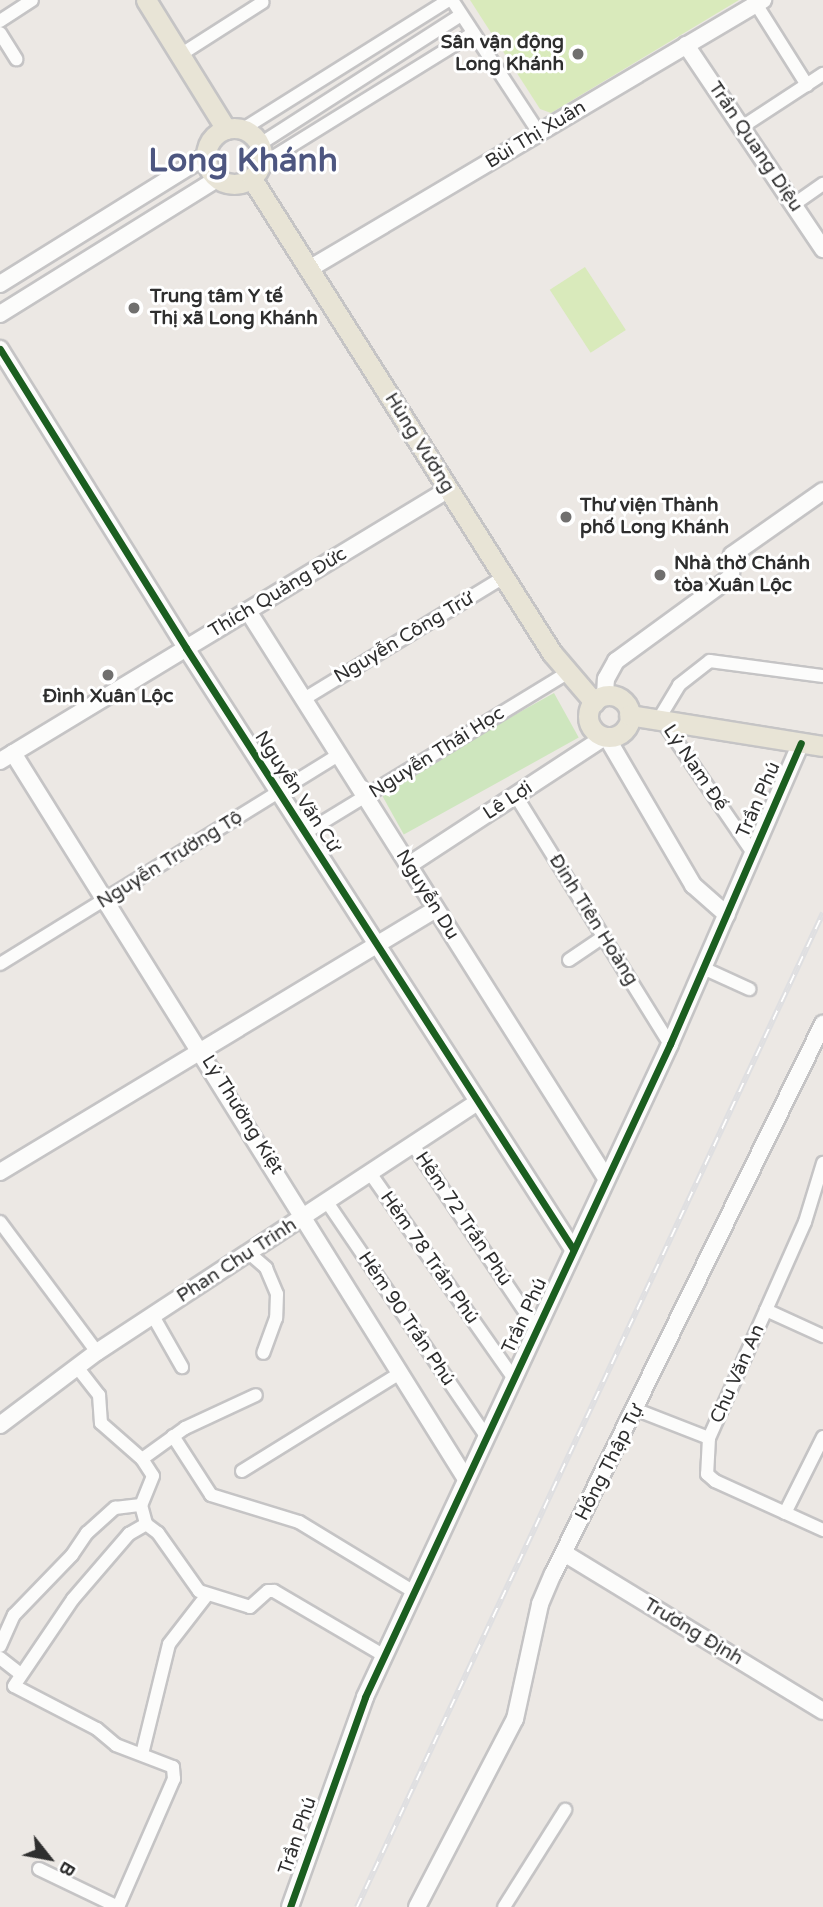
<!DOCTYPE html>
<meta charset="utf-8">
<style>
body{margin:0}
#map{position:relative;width:823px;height:1907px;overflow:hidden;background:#ece8e4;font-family:"Varela Round",sans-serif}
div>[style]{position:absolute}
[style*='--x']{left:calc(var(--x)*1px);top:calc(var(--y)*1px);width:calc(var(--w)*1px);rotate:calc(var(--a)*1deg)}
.green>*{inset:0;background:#cee6be;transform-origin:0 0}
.pitch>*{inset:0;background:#d9eabb;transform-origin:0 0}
.roads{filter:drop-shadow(2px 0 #c5c4c5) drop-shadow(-2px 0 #c5c4c5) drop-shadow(0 2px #c5c4c5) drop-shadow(0 -2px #c5c4c5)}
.minor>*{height:12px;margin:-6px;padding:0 6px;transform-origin:6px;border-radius:6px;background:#fcfcfb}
.tertiary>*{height:16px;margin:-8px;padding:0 8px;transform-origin:8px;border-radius:8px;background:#fcfcfb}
.primary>*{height:19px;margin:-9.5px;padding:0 9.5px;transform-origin:9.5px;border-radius:9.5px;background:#e8e4d6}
.primary>.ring{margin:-9.5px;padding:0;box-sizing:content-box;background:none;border:19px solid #e8e4d6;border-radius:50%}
.rail>*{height:6px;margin-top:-3px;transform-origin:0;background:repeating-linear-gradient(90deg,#fff 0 10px,#dfdfe1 0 20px);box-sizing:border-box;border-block:2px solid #dfdfe1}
.cycleway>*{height:7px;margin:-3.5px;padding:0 3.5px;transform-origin:3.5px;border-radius:3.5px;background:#1b5e20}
.dots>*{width:19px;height:19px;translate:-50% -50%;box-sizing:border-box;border:4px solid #fff;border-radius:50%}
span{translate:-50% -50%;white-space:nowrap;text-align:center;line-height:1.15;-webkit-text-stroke:6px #fff;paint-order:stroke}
.poi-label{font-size:19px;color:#2e2e2e;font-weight:700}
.right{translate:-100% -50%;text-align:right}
.left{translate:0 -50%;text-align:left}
.street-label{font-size:19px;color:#2e2e2e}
.town-label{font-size:33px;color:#4d5680;font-weight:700}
.north{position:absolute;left:14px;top:1823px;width:70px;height:70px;-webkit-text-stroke:5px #fff;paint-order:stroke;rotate:121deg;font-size:19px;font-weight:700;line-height:28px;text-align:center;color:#2e2e2e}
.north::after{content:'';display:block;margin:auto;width:24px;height:32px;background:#2e2e2e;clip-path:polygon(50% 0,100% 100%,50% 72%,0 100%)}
</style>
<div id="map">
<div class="green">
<i style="left:554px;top:693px;width:51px;height:200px;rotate:61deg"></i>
</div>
<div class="pitch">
<i style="clip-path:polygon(470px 0,739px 0,551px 113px,540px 109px)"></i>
<i style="left:585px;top:267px;width:75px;height:42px;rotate:57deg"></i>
</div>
<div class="roads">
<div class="minor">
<i style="--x:452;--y:0;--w:159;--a:56.8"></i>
<i style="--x:756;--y:4;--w:96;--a:57.8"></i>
<i style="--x:0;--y:21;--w:38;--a:-33"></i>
<i style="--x:0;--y:33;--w:31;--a:58"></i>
<i style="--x:180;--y:55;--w:98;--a:-32.6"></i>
<i style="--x:742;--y:127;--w:97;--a:-33.2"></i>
<i style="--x:243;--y:129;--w:243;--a:-32.1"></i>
<i style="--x:260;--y:144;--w:239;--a:-32.7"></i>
<i style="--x:262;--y:164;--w:248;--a:-31.8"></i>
<i style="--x:793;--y:205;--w:37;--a:-35"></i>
<i style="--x:304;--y:699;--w:234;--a:-31.4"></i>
<i style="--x:516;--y:796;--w:292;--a:58.2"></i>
<i style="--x:305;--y:833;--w:309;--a:-31.4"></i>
<i style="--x:753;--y:853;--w:165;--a:-124.4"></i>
<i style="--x:660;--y:717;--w:37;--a:-59"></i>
<i style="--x:679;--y:685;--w:39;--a:-38"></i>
<i style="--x:710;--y:661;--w:114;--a:7.6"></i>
<i style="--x:569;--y:960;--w:41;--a:-34.1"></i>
<i style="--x:0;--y:964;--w:398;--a:-31.7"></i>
<i style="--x:703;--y:968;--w:51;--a:24.5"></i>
<i style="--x:413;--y:1145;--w:220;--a:56.1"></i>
<i style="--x:370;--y:1173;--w:249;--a:55"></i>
<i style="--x:327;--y:1202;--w:283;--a:55.8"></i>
<i style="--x:0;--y:1222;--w:162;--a:53.3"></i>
<i style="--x:249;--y:1253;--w:23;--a:41"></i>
<i style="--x:266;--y:1268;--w:28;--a:67"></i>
<i style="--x:277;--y:1294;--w:24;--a:92"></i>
<i style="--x:276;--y:1318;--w:37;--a:110"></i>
<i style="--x:766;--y:1310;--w:96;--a:-66.1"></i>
<i style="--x:805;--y:1222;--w:62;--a:-73"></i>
<i style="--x:153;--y:1316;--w:59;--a:60.4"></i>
<i style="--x:77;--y:1367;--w:36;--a:52"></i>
<i style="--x:99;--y:1395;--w:28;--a:86"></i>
<i style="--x:101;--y:1423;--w:55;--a:41.3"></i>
<i style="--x:142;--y:1459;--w:20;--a:57"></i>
<i style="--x:153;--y:1476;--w:31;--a:112"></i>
<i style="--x:637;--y:1410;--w:77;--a:21.3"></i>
<i style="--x:709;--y:1438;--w:36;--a:93"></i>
<i style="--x:707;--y:1474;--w:11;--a:41"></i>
<i style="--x:715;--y:1481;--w:119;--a:24.4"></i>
<i style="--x:173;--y:1436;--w:70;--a:57.2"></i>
<i style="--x:211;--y:1495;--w:92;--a:17.1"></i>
<i style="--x:299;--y:1522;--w:135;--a:31.3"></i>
<i style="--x:709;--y:1438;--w:140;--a:-66"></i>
<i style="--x:766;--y:1310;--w:63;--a:24.5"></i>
<i style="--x:142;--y:1459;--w:53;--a:-35.8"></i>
<i style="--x:185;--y:1428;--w:78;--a:-24.9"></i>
<i style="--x:242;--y:1471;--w:186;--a:-31.8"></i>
<i style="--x:785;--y:1513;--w:85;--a:-63.4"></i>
<i style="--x:0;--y:1646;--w:34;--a:-66"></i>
<i style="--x:14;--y:1615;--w:83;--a:-46"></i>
<i style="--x:72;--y:1555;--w:27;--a:-56"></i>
<i style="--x:87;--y:1533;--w:38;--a:-42"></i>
<i style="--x:115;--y:1508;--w:26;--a:-7"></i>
<i style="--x:141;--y:1505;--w:20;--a:75"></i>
<i style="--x:146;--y:1524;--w:15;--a:37"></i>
<i style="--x:158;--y:1533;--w:71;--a:54.7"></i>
<i style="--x:199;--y:1591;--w:53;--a:17.4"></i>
<i style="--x:250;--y:1607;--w:24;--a:-42"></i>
<i style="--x:268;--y:1591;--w:6;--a:0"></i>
<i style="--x:274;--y:1591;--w:129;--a:30.4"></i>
<i style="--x:0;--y:1658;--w:24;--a:38"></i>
<i style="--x:142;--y:1754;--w:113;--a:-76.2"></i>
<i style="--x:169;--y:1644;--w:62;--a:-52.2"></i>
<i style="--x:39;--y:1869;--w:88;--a:25.7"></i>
<i style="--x:118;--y:1907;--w:140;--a:-66.4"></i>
<i style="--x:174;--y:1779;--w:12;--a:-95"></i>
<i style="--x:173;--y:1767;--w:61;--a:-158.9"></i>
<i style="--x:116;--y:1745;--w:25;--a:-140"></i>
<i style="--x:97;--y:1729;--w:93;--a:-152.6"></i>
<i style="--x:14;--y:1686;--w:105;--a:-55.9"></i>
<i style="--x:73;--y:1599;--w:86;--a:-49.3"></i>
<i style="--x:129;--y:1534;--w:20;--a:-30"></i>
<i style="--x:504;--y:1907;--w:115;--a:-57.8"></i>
</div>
<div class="tertiary">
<i style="--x:686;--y:45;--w:246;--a:56.1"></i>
<i style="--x:309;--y:269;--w:528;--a:-30.65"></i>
<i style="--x:0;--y:284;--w:243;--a:-31.9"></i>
<i style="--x:0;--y:314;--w:256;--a:-31.9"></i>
<i style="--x:0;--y:349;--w:352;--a:58.1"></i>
<i style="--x:186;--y:648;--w:715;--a:57.22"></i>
<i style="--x:248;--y:611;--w:671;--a:57.73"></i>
<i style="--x:605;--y:696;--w:17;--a:-87"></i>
<i style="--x:606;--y:679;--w:21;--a:-61"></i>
<i style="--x:616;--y:661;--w:142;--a:-36.1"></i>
<i style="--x:731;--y:577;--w:22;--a:-87"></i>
<i style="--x:732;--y:555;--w:111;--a:-35.1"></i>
<i style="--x:13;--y:753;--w:856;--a:58.04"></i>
<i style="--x:0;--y:761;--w:525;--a:-31.21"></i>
<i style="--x:409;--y:865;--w:235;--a:-33.2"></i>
<i style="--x:606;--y:736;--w:173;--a:59.7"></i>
<i style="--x:693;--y:885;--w:45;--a:41.4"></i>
<i style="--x:0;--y:1172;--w:509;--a:-31.1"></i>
<i style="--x:0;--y:1425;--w:121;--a:-37"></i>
<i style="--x:97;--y:1352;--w:456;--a:-33.3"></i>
<i style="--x:564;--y:1553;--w:303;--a:31.4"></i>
<i style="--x:290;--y:1907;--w:223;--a:-70.3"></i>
<i style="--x:365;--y:1697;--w:721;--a:-64.96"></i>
<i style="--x:670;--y:1044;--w:328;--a:-66.5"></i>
<i style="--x:417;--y:1907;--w:212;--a:-62.5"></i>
<i style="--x:515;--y:1719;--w:118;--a:-77.7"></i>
<i style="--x:540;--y:1604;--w:33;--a:-67"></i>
<i style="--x:553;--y:1574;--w:613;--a:-63.85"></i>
</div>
<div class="primary">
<i style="--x:146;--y:0;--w:152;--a:58.2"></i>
<i class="ring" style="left:206px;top:128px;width:37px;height:37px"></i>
<i style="--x:252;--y:179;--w:561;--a:57.67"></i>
<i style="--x:552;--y:653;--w:65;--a:49.4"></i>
<i class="ring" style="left:588px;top:695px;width:23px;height:23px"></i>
<i style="--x:629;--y:715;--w:196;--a:9.1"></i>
</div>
</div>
<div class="rail">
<i style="--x:357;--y:1907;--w:1098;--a:-64.88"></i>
</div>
<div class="cycleway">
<i style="--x:0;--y:349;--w:352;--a:58.1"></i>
<i style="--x:186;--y:648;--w:715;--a:57.22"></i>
<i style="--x:290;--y:1907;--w:223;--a:-70.3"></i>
<i style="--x:365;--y:1697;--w:721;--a:-64.96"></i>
<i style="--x:670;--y:1044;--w:328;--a:-66.5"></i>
</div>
<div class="dots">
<i style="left:578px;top:54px;background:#706f6e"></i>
<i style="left:134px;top:308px;background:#706f6e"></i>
<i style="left:566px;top:517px;background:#706f6e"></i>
<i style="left:660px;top:575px;background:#706f6e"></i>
<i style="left:108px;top:675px;background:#706f6e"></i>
</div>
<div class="poi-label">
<span class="right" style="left:564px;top:54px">Sân vận động<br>Long Khánh</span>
<span class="left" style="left:150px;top:308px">Trung tâm Y tế<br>Thị xã Long Khánh</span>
<span class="left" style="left:580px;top:517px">Thư viện Thành<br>phố Long Khánh</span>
<span class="left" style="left:674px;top:575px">Nhà thờ Chánh<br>tòa Xuân Lộc</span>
<span style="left:108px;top:697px">Đình Xuân Lộc</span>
</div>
<div class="street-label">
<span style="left:536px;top:135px;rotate:-31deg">Bùi Thị Xuân</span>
<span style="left:755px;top:147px;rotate:56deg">Trần Quang Diệu</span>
<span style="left:419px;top:443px;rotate:58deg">Hùng Vương</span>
<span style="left:278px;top:593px;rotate:-31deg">Thích Quảng Đức</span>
<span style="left:404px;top:638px;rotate:-31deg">Nguyễn Công Trứ</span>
<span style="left:437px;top:753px;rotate:-32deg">Nguyễn Thái Học</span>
<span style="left:695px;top:768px;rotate:56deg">Lý Nam Đế</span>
<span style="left:297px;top:792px;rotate:57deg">Nguyễn Văn Cừ</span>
<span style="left:759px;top:800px;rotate:-66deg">Trần Phú</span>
<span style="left:508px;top:801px;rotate:-33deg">Lê Lợi</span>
<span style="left:170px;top:860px;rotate:-32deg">Nguyễn Trường Tộ</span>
<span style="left:427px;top:895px;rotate:58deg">Nguyễn Du</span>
<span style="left:593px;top:920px;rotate:58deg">Đinh Tiên Hoàng</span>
<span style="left:242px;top:1115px;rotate:58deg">Lý Thường Kiệt</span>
<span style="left:463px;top:1219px;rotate:56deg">Hẻm 72 Trần Phú</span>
<span style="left:429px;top:1258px;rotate:55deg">Hẻm 78 Trần Phú</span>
<span style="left:237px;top:1261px;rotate:-33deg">Phan Chu Trinh</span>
<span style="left:525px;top:1316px;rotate:-65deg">Trần Phú</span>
<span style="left:406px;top:1319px;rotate:56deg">Hẻm 90 Trần Phú</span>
<span style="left:738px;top:1374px;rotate:-66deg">Chu Văn An</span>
<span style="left:610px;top:1463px;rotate:-63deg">Hồng Thập Tự</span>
<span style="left:693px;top:1632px;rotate:31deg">Trương Định</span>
<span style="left:298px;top:1836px;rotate:-71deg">Trần Phú</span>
</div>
<div class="town-label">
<span style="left:243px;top:161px">Long Khánh</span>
</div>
<div class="north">B</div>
</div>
